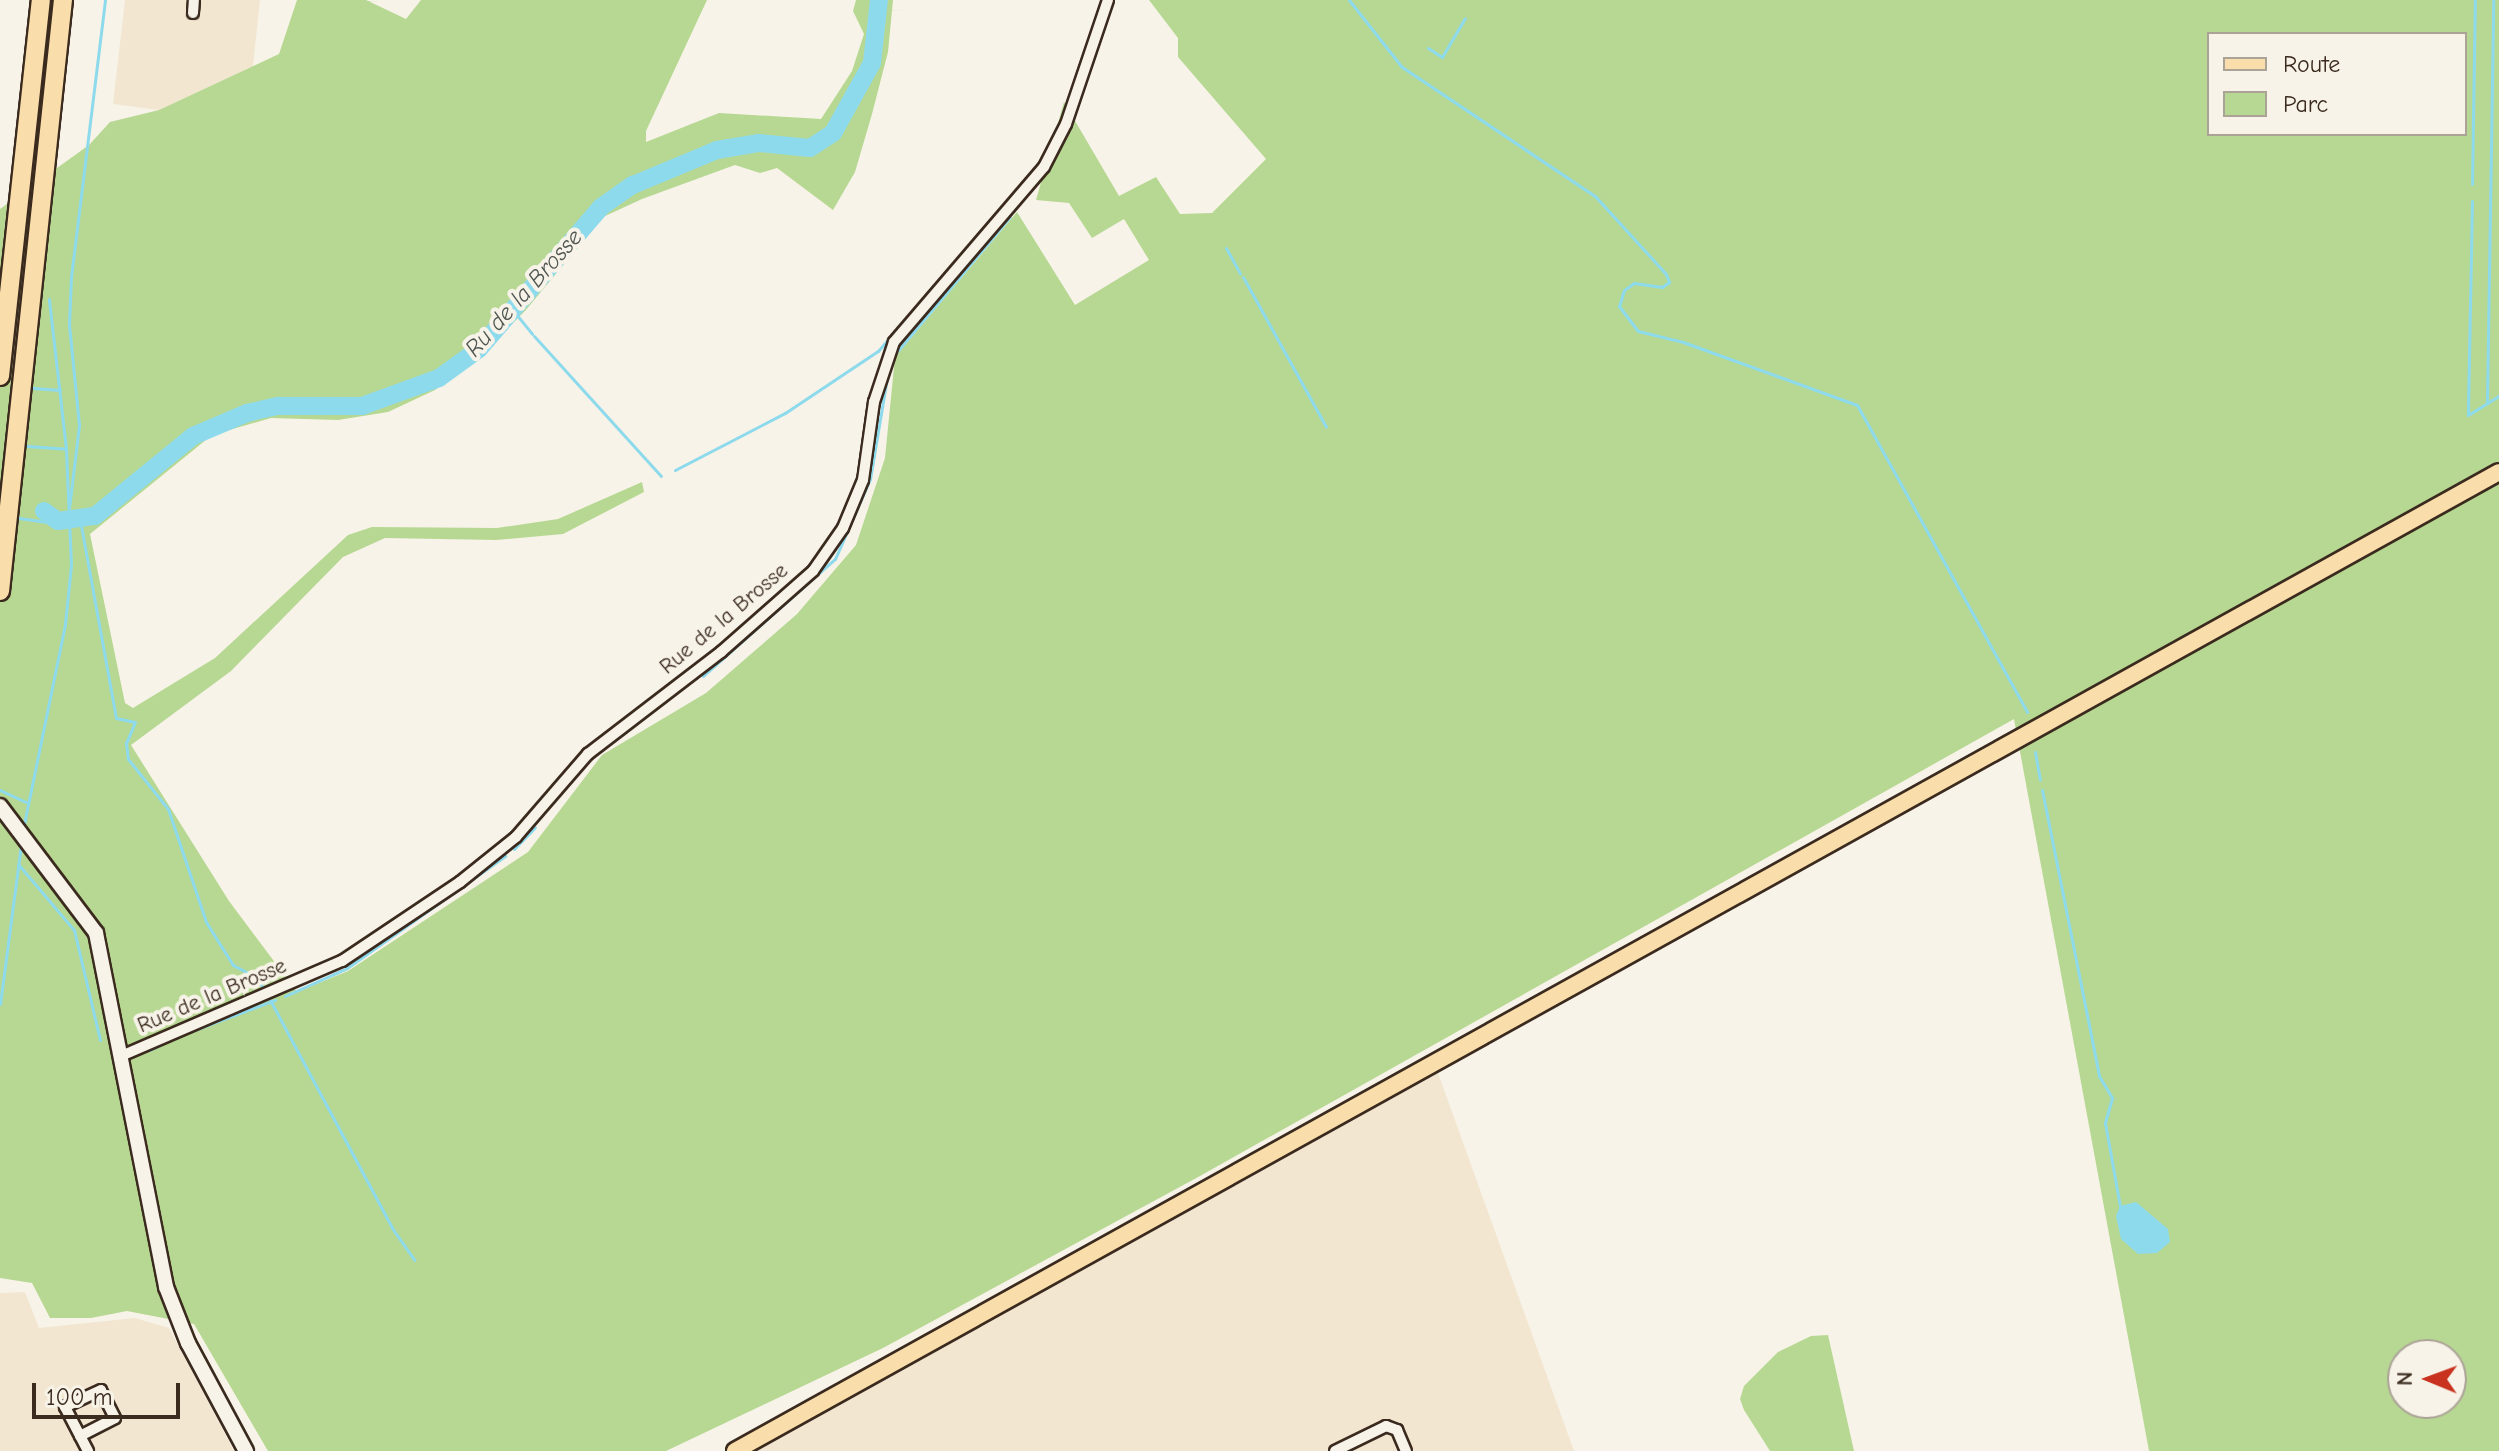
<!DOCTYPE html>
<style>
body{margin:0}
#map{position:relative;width:2499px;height:1451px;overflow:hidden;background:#f7f3e8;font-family:"Comic Neue",sans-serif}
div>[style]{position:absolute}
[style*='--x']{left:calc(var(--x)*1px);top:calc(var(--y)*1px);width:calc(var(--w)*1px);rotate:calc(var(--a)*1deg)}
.built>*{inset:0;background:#f2e6d0}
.green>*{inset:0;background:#b7d892}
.water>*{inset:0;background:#8ddaed}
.stream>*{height:3px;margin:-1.5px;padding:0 1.5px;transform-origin:1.5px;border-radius:1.5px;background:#8ddaed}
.river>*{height:18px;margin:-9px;padding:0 9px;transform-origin:9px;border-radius:9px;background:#8ddaed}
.roads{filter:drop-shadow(2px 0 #3b2a1e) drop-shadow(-2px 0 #3b2a1e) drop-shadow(0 2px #3b2a1e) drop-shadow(0 -2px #3b2a1e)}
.minor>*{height:10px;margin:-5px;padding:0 5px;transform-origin:5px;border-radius:5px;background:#f7f3e8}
.secondary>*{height:14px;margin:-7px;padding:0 7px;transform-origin:7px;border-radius:7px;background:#f7f3e8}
.primary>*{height:16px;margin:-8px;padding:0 8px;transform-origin:8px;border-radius:8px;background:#f9deab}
.motorway>*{height:18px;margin:-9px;padding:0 9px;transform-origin:9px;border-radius:9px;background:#f9deab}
span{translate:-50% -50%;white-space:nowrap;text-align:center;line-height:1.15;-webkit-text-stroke:8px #f7f3e8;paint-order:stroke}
.street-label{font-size:22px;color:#3b2a1e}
.water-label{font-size:24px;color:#505652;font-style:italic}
.legend{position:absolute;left:2207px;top:32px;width:260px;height:104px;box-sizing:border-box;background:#f7f3e8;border:2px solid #aca397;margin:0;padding:10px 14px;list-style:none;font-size:24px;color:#3b2a1e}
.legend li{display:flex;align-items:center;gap:16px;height:40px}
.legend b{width:40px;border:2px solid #aca397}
.north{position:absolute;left:2387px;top:1339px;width:80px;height:80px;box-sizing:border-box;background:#f7f3e8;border:2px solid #aca397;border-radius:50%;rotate:271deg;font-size:22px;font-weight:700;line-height:32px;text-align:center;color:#3b2a1e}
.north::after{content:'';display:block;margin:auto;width:28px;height:36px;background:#c8321e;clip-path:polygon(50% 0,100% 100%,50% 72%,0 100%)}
.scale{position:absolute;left:32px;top:1383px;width:148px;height:36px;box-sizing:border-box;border:4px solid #3b2a1e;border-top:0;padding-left:10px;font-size:24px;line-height:28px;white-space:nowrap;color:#3b2a1e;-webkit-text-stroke:6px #f7f3e8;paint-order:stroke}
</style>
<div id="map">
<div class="built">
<i style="clip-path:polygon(125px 0,260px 0,253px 66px,159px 110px,113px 104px)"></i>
<i style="clip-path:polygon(1438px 1073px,1574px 1451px,757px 1451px,1078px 1271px)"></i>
<i style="clip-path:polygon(25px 1292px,39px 1328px,135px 1318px,169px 1328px,234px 1451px,0 1451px,0 1293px)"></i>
</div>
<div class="green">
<i style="clip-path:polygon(evenodd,297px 0,366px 0,406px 19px,421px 0,707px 0,646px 131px,646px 142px,719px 113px,821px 119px,852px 71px,864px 34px,853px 11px,856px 0,893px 0,888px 52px,872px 114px,855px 172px,833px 210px,777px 168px,760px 173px,735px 165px,642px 199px,603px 217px,525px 311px,473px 362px,435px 390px,388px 412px,338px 420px,271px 418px,212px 435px,90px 534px,125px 703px,133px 708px,215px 658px,348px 535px,372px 527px,497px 528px,558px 519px,642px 482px,644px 492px,563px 534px,496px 540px,385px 538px,343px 557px,231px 671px,131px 745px,229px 901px,297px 992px,348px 971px,528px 852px,602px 755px,706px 693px,797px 614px,856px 545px,885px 458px,895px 357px,1017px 212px,1075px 305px,1149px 260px,1124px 219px,1092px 238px,1069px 203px,1036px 200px,1064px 102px,1119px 196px,1156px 177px,1180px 214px,1212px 213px,1266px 159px,1178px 57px,1178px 38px,1149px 0,2499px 0,2499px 1451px,2149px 1451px,2014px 719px,1200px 1176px,883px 1348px,666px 1451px,268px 1451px,194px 1324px,127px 1311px,91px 1318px,50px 1318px,32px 1283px,0 1278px,0 209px,89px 145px,110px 122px,159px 110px,279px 54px,297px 0,2209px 34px,2465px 34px,2465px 134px,2209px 134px,2209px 34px,297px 0,2403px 1355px,2451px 1355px,2451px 1403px,2403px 1403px,2403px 1355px)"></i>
<i style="clip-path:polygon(1828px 1335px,1854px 1451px,1770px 1451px,1744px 1410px,1740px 1399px,1744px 1386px,1778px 1352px,1811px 1336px)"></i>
</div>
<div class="water">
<i style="clip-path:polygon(2136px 1202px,2168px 1229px,2170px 1242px,2157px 1253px,2138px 1254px,2121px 1239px,2116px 1216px,2120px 1206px)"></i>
</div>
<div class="stream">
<i style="--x:1349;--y:0;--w:85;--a:51.7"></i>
<i style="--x:1402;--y:67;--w:232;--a:33.8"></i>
<i style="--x:1595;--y:196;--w:105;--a:47.7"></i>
<i style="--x:1666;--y:274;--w:9;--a:69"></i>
<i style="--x:1669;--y:282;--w:9;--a:144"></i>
<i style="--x:1662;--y:287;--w:28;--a:-172"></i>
<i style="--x:1634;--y:283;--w:12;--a:145"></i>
<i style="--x:1624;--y:290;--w:17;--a:107"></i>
<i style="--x:1619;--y:306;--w:31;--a:53"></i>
<i style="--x:1638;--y:331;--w:46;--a:13.7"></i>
<i style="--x:1683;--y:342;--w:185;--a:19.9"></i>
<i style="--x:1857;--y:405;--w:351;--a:61"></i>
<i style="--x:1428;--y:48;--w:17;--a:33"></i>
<i style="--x:1442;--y:57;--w:45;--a:-59.5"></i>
<i style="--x:2472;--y:184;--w:184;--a:-89.1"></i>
<i style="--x:2472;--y:201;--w:214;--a:91.1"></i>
<i style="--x:2468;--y:415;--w:36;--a:-32"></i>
<i style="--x:1226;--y:248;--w:29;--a:61"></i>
<i style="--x:1243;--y:277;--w:171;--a:61"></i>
<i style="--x:512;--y:309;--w:32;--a:51"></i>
<i style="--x:534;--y:336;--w:189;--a:47.8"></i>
<i style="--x:894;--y:355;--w:180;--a:-50"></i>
<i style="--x:33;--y:388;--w:27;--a:4"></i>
<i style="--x:2487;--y:401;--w:401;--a:-89.1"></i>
<i style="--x:27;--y:446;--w:39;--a:4"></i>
<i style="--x:675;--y:470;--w:124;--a:-27.4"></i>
<i style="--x:785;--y:413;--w:112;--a:-33.7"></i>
<i style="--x:878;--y:351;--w:48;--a:-49.3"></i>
<i style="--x:69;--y:508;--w:84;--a:-83.1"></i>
<i style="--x:79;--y:425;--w:101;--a:-95.7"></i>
<i style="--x:69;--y:324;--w:47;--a:-87.6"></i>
<i style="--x:71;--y:277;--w:279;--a:-83"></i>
<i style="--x:19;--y:518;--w:28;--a:8"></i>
<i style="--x:47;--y:522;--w:7;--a:-63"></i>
<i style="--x:80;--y:520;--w:201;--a:79.7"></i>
<i style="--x:116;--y:718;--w:19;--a:12"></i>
<i style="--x:135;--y:722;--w:23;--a:113"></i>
<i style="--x:126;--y:743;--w:16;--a:83"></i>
<i style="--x:128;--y:759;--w:64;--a:51.3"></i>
<i style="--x:168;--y:809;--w:119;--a:71.4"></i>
<i style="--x:206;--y:922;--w:51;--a:57.9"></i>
<i style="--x:233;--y:965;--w:27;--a:28"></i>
<i style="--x:257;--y:978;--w:12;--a:59"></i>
<i style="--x:703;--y:676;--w:176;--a:-41.6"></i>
<i style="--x:835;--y:559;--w:87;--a:-66.4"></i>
<i style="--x:870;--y:479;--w:103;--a:-80.5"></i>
<i style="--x:2035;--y:752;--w:28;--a:80"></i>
<i style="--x:0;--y:790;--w:29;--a:25"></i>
<i style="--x:2042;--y:790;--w:292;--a:78.7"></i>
<i style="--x:2099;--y:1076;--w:26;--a:59"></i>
<i style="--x:2112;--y:1098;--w:26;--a:106"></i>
<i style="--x:2105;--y:1123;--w:84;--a:79.8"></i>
<i style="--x:23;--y:829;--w:209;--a:-78.4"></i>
<i style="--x:65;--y:624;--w:59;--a:-84.2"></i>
<i style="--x:71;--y:565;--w:116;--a:-92.5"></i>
<i style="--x:66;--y:449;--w:151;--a:-96.5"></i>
<i style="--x:514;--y:849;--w:30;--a:-46"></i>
<i style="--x:18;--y:864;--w:87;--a:49.7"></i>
<i style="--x:74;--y:930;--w:113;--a:76.7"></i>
<i style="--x:285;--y:996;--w:68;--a:-24.3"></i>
<i style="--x:347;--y:968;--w:194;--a:-35.3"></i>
<i style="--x:270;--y:1000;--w:259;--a:61.8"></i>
<i style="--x:392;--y:1228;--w:39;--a:55"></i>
<i style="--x:0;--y:1004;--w:161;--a:-82.5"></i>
<i style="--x:189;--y:1032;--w:92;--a:-20.4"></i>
<i style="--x:150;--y:1050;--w:16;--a:-27"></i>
</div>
<div class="river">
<i style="--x:44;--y:511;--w:17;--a:36"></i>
<i style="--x:58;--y:521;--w:37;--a:-8"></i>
<i style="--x:95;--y:516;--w:127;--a:-39.2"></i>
<i style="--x:193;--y:436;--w:59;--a:-23.1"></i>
<i style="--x:247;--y:413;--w:32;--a:-13"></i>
<i style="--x:278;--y:406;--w:84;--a:0"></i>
<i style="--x:362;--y:406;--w:82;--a:-20"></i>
<i style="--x:439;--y:378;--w:49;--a:-35.9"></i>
<i style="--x:479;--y:349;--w:187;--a:-49.3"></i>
<i style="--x:601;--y:207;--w:39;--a:-35"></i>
<i style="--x:633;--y:185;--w:91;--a:-22.6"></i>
<i style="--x:717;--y:150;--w:43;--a:-9.5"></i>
<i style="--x:759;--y:143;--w:51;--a:5.6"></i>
<i style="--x:810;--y:148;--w:27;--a:-33"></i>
<i style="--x:833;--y:133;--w:80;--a:-60.9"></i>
<i style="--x:872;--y:63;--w:63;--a:-83.7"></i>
</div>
<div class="roads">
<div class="minor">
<i style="--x:193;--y:13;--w:13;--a:-86"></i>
<i style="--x:121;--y:1056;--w:241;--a:-23.3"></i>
<i style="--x:342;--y:961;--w:142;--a:-33.8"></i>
<i style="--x:460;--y:882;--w:72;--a:-38.8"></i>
<i style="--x:516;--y:837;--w:110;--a:-49.1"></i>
<i style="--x:588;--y:754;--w:168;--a:-37.5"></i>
<i style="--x:721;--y:652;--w:123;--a:-41.4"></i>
<i style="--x:813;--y:571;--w:52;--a:-55.1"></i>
<i style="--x:843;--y:528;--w:52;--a:-67.4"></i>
<i style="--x:863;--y:480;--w:79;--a:-82"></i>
<i style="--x:874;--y:402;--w:63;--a:-71.6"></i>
<i style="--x:894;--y:342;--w:230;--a:-49.4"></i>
<i style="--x:1044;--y:167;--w:48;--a:-62.9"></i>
<i style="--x:1066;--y:124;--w:131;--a:-71.3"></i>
<i style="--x:80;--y:1436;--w:39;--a:-27"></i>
<i style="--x:115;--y:1418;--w:31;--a:-117"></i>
<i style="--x:101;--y:1390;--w:40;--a:155"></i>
<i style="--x:65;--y:1407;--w:50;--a:62.4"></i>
<i style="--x:1335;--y:1451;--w:57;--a:-26.1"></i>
<i style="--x:1386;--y:1426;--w:12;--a:20"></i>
<i style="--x:1397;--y:1430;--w:23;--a:67"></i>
</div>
<div class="secondary">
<i style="--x:0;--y:806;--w:159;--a:52.9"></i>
<i style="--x:96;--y:933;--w:361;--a:78.8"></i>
<i style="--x:166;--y:1287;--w:60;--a:68.6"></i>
<i style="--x:188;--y:1343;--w:123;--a:61.8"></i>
</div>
<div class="primary">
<i style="--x:735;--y:1451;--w:2017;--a:-29.03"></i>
</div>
<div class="motorway">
<i style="--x:0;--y:376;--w:378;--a:-83.8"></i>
<i style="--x:0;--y:591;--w:594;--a:-83.92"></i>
</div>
</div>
<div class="street-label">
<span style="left:724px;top:619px;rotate:-40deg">Rue de la Brosse</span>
<span style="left:212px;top:996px;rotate:-23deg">Rue de la Brosse</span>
</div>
<div class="water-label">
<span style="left:524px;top:293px;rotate:-48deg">Ru de la Brosse</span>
</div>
<ul class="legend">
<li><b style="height:10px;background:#f9deab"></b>Route</li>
<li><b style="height:22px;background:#b7d892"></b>Parc</li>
</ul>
<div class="north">N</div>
<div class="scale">100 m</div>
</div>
